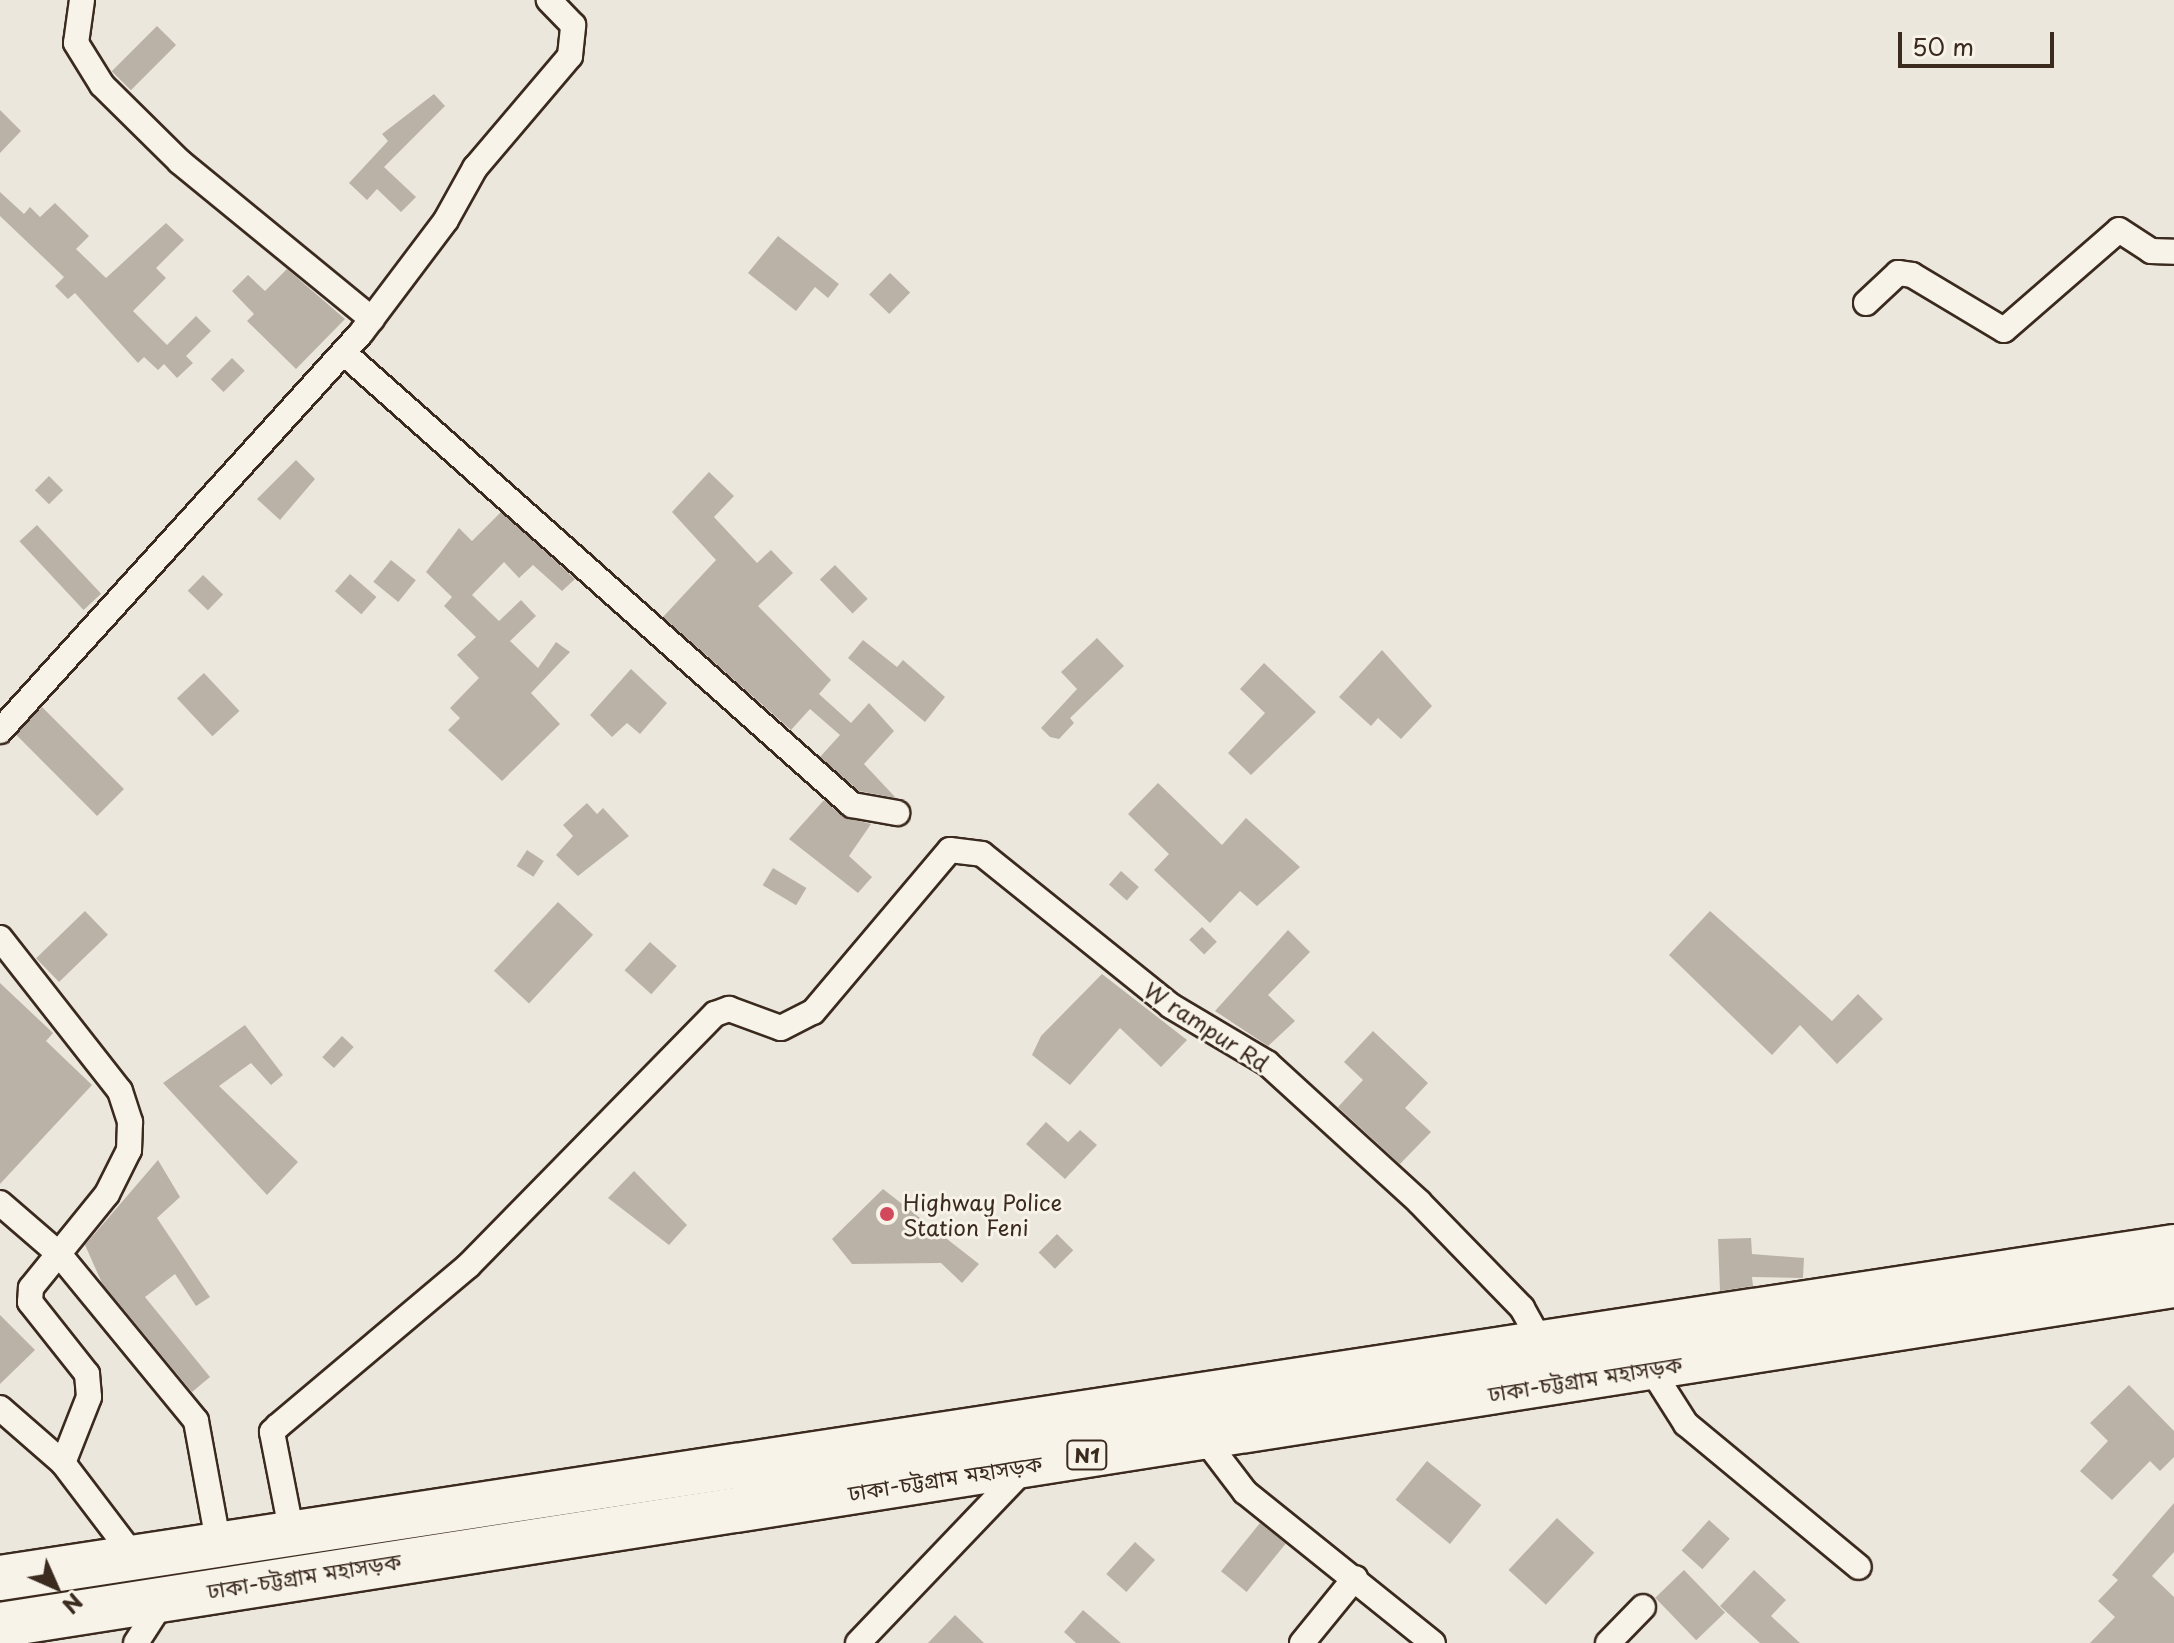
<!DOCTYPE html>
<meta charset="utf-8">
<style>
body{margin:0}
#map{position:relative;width:2174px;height:1643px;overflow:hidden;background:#ece7dc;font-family:"Playpen Sans","Noto Sans Bengali",sans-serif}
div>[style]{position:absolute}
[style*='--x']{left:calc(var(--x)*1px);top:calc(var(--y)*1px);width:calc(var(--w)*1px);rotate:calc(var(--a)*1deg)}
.building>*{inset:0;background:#bab2a7;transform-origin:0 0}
.roads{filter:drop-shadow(2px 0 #3b2a1e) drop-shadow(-2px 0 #3b2a1e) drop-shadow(0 2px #3b2a1e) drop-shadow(0 -2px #3b2a1e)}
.street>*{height:24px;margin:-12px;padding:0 12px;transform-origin:12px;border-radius:12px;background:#f7f3e8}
.highway>*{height:44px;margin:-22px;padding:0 22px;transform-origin:22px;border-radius:22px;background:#f7f3e8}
.dots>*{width:22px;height:22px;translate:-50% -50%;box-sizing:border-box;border:4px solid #f7f3e8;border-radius:50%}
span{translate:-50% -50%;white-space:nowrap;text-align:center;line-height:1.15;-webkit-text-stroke:6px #f7f3e8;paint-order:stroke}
.shield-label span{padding:2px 6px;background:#f7f3e8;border:2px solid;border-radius:6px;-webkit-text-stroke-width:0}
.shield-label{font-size:20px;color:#3b2a1e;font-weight:700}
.street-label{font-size:22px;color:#3b2a1e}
.poi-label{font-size:22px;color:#3b2a1e}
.left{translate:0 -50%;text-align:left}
.north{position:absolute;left:16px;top:1547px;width:80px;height:80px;-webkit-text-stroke:6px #f7f3e8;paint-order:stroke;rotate:135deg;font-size:22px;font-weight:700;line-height:32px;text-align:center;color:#3b2a1e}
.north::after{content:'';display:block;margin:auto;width:28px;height:36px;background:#3b2a1e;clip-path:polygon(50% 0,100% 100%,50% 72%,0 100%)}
.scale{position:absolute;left:1898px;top:32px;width:156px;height:36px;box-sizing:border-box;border:4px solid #3b2a1e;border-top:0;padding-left:10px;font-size:24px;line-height:28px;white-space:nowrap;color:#3b2a1e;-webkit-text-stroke:6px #f7f3e8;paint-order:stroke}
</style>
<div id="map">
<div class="building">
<i style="left:157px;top:26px;width:27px;height:64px;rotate:45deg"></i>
<i style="clip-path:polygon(434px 94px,445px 106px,384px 167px,416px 197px,401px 212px,377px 189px,367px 200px,349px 183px,388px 141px,382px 134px)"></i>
<i style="clip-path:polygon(0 110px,21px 131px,0 153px)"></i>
<i style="clip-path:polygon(0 192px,24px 214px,30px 207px,40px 217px,55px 203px,89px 236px,76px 249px,106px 278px,166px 223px,184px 240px,156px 268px,166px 278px,133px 311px,167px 345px,196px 316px,211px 331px,186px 356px,193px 363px,177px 378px,164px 364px,158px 370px,144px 357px,138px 363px,75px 293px,68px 299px,55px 286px,64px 277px,0 216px)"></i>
<i style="clip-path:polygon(778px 236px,839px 284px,828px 298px,815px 287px,796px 311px,748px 273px)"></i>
<i style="clip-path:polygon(287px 269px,345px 319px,296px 369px,247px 321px,254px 314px,232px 291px,248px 275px,265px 291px)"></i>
<i style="left:890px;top:273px;width:28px;height:30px;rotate:44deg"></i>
<i style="left:232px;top:358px;width:18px;height:30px;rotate:45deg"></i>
<i style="clip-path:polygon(296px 460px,315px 479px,280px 520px,257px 499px)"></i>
<i style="clip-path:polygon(709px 472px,734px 496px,714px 517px,757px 563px,771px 550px,793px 573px,758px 606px,831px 680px,819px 694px,851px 723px,869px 703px,894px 731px,864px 764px,896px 798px,859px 791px,820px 757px,840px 735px,810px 709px,791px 730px,663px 617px,716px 560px,672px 512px)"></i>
<i style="left:49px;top:476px;width:20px;height:20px;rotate:45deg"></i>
<i style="clip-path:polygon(501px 512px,575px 579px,562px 591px,533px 565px,519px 578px,504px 562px,472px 595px,499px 621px,521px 600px,536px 616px,510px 641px,538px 668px,556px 642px,570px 652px,531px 693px,560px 724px,502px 781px,448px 730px,460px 718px,450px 708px,479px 678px,457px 655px,476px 637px,444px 606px,452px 597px,426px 572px,459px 528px,472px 541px)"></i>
<i style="left:37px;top:525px;width:94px;height:24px;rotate:47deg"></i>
<i style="left:391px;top:560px;width:32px;height:28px;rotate:39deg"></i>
<i style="left:835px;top:565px;width:47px;height:21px;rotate:46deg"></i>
<i style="left:350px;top:574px;width:35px;height:23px;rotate:41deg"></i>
<i style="left:203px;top:575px;width:28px;height:22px;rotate:44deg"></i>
<i style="clip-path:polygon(1097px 638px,1124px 666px,1070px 718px,1074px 723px,1059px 739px,1050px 737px,1041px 728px,1077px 689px,1061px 672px)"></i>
<i style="clip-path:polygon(863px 640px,897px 667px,903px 660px,945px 697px,925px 722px,848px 658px)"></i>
<i style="clip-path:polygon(1382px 650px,1432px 706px,1401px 739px,1378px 718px,1371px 726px,1339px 697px)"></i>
<i style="clip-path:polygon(1264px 663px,1316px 712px,1251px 775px,1228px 753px,1265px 713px,1240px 689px)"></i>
<i style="clip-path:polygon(631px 669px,667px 703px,640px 734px,627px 723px,612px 737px,590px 715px)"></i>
<i style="left:204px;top:673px;width:52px;height:37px;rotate:47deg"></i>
<i style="left:42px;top:707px;width:116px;height:38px;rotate:45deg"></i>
<i style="clip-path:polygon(1158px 783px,1222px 845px,1246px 818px,1300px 867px,1257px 906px,1240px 891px,1210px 923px,1154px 870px,1169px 854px,1128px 814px)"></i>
<i style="clip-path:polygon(824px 800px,843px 817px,871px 824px,849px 856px,872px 877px,858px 893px,789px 839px)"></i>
<i style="clip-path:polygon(587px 803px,597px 814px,603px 808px,629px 836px,578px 876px,556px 855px,573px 836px,563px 825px)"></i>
<i style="left:527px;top:850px;width:20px;height:19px;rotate:33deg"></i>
<i style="left:773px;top:868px;width:39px;height:20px;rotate:31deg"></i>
<i style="left:1121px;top:871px;width:24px;height:18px;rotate:42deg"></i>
<i style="left:558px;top:902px;width:48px;height:94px;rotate:43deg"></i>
<i style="left:85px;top:911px;width:33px;height:68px;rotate:46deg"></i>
<i style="clip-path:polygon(1710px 911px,1832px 1021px,1858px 994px,1883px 1019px,1837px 1064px,1800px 1025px,1772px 1055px,1669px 955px)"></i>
<i style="left:1202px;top:927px;width:21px;height:18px;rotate:45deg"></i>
<i style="clip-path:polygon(1288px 930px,1310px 952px,1268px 995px,1295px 1021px,1268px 1046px,1215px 1011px)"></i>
<i style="left:650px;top:942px;width:36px;height:38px;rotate:42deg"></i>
<i style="clip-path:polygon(1102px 974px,1187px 1040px,1161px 1067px,1120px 1028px,1070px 1085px,1032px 1055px,1041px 1036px)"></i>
<i style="clip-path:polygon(0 983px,53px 1033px,46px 1041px,92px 1085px,0 1184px)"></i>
<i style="clip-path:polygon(245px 1025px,283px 1075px,271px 1085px,251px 1063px,219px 1086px,298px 1162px,267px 1195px,163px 1083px)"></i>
<i style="clip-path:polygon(1373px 1031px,1428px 1083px,1405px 1108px,1431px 1132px,1400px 1164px,1338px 1107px,1363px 1080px,1344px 1062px)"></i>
<i style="left:342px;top:1036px;width:16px;height:29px;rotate:43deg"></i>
<i style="clip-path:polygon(1046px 1122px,1068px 1142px,1080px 1130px,1097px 1145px,1065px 1179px,1026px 1144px)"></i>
<i style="clip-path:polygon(158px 1160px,180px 1197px,157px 1218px,210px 1297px,196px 1306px,175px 1274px,145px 1297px,210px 1377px,192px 1392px,102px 1283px,85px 1245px)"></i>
<i style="clip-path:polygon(634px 1171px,687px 1225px,669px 1245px,608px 1198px)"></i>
<i style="clip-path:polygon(883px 1189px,979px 1264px,962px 1283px,941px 1263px,852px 1264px,832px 1239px)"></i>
<i style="left:1057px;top:1234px;width:23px;height:26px;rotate:45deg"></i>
<i style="clip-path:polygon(1751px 1238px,1752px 1254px,1804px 1258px,1803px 1278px,1752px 1277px,1753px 1286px,1720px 1291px,1718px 1239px)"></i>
<i style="clip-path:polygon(0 1315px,35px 1350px,0 1384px)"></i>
<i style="clip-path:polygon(2129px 1385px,2174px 1431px,2174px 1457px,2160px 1471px,2150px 1461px,2112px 1500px,2080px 1471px,2108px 1441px,2090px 1423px)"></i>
<i style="left:1427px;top:1461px;width:70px;height:50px;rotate:39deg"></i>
<i style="clip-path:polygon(2174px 1503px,2174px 1552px,2152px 1576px,2174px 1597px,2174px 1643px,2090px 1643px,2115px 1617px,2098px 1601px,2118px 1580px,2112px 1575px)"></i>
<i style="left:1557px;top:1518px;width:51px;height:71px;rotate:43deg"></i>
<i style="left:1709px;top:1520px;width:28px;height:41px;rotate:42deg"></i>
<i style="left:1260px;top:1523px;width:33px;height:62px;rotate:39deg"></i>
<i style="left:1135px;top:1542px;width:27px;height:43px;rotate:42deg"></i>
<i style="left:1684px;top:1570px;width:59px;height:40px;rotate:46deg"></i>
<i style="clip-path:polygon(1754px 1570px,1786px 1600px,1771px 1616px,1800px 1643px,1760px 1643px,1720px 1606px)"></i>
<i style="clip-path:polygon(1083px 1610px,1121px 1643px,1076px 1643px,1064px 1632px)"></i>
<i style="clip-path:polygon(955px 1615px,984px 1643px,928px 1643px)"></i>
</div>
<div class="roads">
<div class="street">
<i style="--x:82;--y:0;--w:43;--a:97.9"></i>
<i style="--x:76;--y:43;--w:49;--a:58.2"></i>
<i style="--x:102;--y:85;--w:110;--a:44.6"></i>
<i style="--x:180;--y:162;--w:248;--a:39.3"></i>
<i style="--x:1866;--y:303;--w:44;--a:-43.2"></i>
<i style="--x:1898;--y:273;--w:14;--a:8"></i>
<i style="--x:1912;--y:275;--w:107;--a:30.9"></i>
<i style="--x:2004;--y:330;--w:152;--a:-41"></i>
<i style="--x:2119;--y:230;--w:38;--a:33"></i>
<i style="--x:2151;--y:251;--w:23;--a:2"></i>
<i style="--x:344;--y:353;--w:680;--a:41.66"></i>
<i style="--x:852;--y:805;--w:46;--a:10.1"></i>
<i style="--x:0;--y:731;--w:537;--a:-47.79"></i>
<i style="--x:361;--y:333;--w:141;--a:-53"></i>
<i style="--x:446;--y:220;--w:60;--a:-60.9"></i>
<i style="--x:475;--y:168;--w:147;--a:-49.7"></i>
<i style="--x:570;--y:56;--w:31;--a:-84"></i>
<i style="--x:573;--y:25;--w:35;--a:-134"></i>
<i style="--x:0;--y:938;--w:194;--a:51.9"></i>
<i style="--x:120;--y:1091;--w:33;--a:72"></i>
<i style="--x:130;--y:1122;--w:28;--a:92"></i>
<i style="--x:129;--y:1150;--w:49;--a:116.6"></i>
<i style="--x:107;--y:1194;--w:121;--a:129"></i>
<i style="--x:31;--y:1288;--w:14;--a:94"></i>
<i style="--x:30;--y:1302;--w:92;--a:51.6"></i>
<i style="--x:87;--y:1374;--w:23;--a:85"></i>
<i style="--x:89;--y:1397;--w:71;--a:111.5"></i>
<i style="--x:63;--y:1463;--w:119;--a:52.8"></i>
<i style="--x:0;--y:1203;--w:78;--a:40.8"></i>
<i style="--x:59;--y:1254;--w:216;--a:50.6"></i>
<i style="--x:196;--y:1421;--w:122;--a:79.6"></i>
<i style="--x:1651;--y:1369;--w:65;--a:57.5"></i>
<i style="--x:1686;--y:1424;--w:224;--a:39.6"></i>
<i style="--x:0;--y:1408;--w:84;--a:41.1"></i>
<i style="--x:1197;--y:1429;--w:79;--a:52.7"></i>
<i style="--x:1245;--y:1492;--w:241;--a:38.8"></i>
<i style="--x:291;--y:1529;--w:99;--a:-101.1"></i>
<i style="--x:272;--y:1432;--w:8;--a:-45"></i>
<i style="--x:278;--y:1426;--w:248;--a:-40.1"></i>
<i style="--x:468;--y:1266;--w:353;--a:-45.6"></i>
<i style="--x:715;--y:1014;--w:15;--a:-20"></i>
<i style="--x:729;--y:1009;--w:55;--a:20.1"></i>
<i style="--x:781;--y:1028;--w:36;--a:-27"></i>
<i style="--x:813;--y:1012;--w:212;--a:-49.8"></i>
<i style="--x:950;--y:850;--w:32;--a:7"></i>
<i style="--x:982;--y:854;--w:243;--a:38.8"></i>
<i style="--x:1171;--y:1006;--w:112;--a:30.7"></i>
<i style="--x:1267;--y:1063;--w:206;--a:42.4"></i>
<i style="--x:1419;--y:1202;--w:148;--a:45.8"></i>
<i style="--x:1522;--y:1308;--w:37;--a:61"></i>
<i style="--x:136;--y:1643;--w:54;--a:-57.2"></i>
<i style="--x:858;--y:1643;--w:242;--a:-46.3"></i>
<i style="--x:1302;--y:1643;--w:84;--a:-50.8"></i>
<i style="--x:1608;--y:1643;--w:50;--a:-45.8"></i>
</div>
<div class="highway">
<i style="--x:0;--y:1578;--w:2199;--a:-8.66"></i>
<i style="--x:0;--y:1625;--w:2200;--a:-8.89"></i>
</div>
</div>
<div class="dots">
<i style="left:887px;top:1214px;background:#d1495b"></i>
</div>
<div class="shield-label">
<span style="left:1087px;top:1455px">N1</span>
</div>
<div class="street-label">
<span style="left:1207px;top:1026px;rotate:33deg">W rampur Rd</span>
<span style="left:1585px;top:1378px;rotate:-9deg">ঢাকা-চট্টগ্রাম মহাসড়ক</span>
<span style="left:945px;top:1477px;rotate:-9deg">ঢাকা-চট্টগ্রাম মহাসড়ক</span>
<span style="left:304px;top:1575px;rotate:-9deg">ঢাকা-চট্টগ্রাম মহাসড়ক</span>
</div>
<div class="poi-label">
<span class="left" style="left:903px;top:1214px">Highway Police<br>Station Feni</span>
</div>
<div class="north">N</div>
<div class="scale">50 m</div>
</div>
